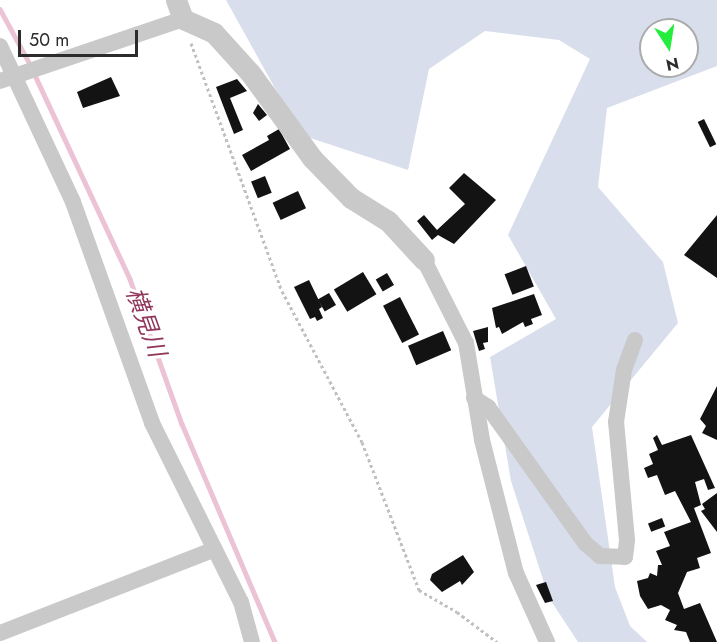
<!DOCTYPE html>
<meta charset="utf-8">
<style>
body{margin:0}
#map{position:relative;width:717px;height:642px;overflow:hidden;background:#fff;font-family:Jost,"Noto Sans JP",sans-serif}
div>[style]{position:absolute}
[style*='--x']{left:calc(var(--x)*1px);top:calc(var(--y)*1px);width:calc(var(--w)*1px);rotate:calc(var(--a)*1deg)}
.green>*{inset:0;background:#d8deeb}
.stream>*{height:4.5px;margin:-2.25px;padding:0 2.25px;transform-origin:2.25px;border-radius:2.25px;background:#ecc3d4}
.building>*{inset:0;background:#131313;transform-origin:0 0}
.path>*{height:3px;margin-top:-1.5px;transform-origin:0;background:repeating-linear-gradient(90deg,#c0c0c0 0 3px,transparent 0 6px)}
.minor>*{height:16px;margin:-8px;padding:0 8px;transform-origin:8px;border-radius:8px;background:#c9c9c9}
.tertiary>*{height:21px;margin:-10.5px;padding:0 10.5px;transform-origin:10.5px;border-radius:10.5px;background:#c9c9c9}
span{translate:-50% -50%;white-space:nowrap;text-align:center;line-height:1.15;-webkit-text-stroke:6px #fff;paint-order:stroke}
.water-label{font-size:24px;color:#91375c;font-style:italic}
.north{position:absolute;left:639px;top:18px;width:60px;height:60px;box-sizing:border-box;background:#fff;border:2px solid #ababab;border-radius:50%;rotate:168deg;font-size:16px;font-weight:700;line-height:24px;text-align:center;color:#2c2c2c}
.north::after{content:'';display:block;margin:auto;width:21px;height:27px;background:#23ee3e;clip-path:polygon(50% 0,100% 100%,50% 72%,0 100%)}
.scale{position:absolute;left:18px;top:30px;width:120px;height:27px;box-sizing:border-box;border:3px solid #2c2c2c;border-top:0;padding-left:8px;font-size:18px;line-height:21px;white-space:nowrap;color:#2c2c2c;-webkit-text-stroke:4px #fff;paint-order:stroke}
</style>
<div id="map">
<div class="green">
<i style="clip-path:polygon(evenodd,226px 0,717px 0,717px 66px,607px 108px,598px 187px,663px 262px,678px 323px,592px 427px,615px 587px,630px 626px,647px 642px,578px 642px,549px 598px,511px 481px,490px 357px,556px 319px,508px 235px,590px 59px,559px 40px,485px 31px,429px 69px,408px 170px,301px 135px,226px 0,651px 30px,687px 30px,687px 66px,651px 66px,651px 30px)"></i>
</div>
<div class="stream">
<i style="--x:0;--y:9;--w:65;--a:61.5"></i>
<i style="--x:34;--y:73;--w:227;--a:65"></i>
<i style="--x:130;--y:279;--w:154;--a:70.3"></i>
<i style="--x:182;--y:424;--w:237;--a:66.9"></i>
</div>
<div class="building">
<i style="clip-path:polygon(111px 77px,120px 96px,83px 108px,77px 92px)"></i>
<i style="clip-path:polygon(237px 79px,247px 91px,230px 98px,243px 130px,234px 134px,216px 87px)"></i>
<i style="clip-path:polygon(258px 104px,267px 115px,259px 121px,253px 113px)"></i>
<i style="left:704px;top:119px;width:28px;height:7px;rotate:64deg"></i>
<i style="clip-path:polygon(279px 129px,290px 149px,251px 171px,242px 155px,269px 140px,267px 136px)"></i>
<i style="clip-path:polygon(464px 173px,496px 200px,454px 244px,438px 235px,432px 240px,417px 221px,424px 215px,437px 230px,465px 204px,449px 188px)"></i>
<i style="left:265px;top:176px;width:18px;height:15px;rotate:68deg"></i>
<i style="left:298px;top:191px;width:19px;height:28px;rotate:65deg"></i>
<i style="clip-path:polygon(717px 215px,717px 278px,684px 255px)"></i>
<i style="left:526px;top:266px;width:22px;height:23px;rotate:69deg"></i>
<i style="left:363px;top:272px;width:26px;height:34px;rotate:59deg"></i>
<i style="left:387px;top:273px;width:14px;height:13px;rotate:60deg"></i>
<i style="clip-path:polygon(309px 280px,322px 307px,319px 309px,323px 318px,317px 321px,315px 317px,310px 319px,294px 287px)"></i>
<i style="left:329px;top:293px;width:14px;height:13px;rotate:60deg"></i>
<i style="clip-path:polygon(534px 294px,542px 315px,531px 319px,533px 324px,525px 327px,523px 322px,502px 334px,499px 327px,496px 328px,492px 308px)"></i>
<i style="left:400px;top:297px;width:42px;height:19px;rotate:63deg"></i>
<i style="clip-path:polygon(488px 327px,488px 342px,483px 343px,485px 349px,479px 351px,473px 331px)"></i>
<i style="left:443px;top:331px;width:21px;height:38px;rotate:67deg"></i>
<i style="clip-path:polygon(717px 386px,717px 440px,702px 433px,706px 426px,700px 419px)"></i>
<i style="clip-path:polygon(657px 435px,662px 445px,691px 435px,715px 488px,708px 490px,704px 479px,695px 482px,701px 505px,694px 508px,711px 553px,697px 558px,700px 568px,687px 572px,678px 593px,684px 609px,700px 603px,717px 642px,690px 642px,686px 632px,674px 630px,677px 625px,665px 620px,670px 610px,661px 605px,648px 609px,640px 596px,637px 581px,648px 578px,650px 573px,657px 576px,658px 565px,662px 565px,656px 551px,670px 546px,664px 532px,691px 522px,675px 491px,665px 495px,657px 475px,648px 478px,644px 468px,653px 464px,649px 454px,658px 450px,653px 438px)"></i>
<i style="clip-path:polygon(717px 493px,717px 532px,701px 511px,705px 509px,702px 504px)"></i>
<i style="left:662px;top:518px;width:9px;height:15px;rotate:69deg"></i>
<i style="clip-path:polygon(463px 555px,474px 572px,462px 585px,460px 581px,442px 592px,430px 580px,432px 574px)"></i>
<i style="clip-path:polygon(546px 582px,553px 601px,545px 603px,536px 585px)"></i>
</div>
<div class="path">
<i style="--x:191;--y:43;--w:264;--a:69.9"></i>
<i style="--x:282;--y:291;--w:171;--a:62.1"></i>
<i style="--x:362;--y:442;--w:159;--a:68.9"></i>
<i style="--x:419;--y:590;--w:44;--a:30.1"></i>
<i style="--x:457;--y:612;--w:50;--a:36.9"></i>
</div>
<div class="minor">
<i style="--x:0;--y:46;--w:172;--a:64.9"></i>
<i style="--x:73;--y:202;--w:235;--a:70.3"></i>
<i style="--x:152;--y:423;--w:200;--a:63.6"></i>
<i style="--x:241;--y:602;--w:41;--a:74.6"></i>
<i style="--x:0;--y:81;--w:193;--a:-18.7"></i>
<i style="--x:424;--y:260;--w:93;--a:63.2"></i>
<i style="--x:466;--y:343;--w:98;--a:80.6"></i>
<i style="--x:482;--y:440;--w:137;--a:75.7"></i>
<i style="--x:516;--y:573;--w:76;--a:65.8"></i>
<i style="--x:474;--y:398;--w:17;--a:33"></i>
<i style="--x:488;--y:407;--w:167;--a:54.5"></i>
<i style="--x:585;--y:543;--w:20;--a:41"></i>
<i style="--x:600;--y:556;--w:25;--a:2"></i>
<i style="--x:625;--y:557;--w:17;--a:-83"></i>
<i style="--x:627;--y:540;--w:119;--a:-95.3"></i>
<i style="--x:616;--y:422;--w:53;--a:-81.3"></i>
<i style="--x:624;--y:370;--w:32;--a:-70"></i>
<i style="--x:0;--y:633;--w:229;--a:-21.3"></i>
</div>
<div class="tertiary">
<i style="--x:176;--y:0;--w:20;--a:70"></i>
<i style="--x:183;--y:19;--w:34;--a:24"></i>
<i style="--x:214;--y:33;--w:55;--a:47.9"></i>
<i style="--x:251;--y:74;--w:104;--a:54"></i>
<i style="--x:312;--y:158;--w:56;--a:45.7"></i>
<i style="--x:351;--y:198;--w:44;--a:31.9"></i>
<i style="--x:388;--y:221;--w:53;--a:47.3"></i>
</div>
<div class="water-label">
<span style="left:146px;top:322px;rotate:70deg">横見川</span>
</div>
<div class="north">N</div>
<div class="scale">50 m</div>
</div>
